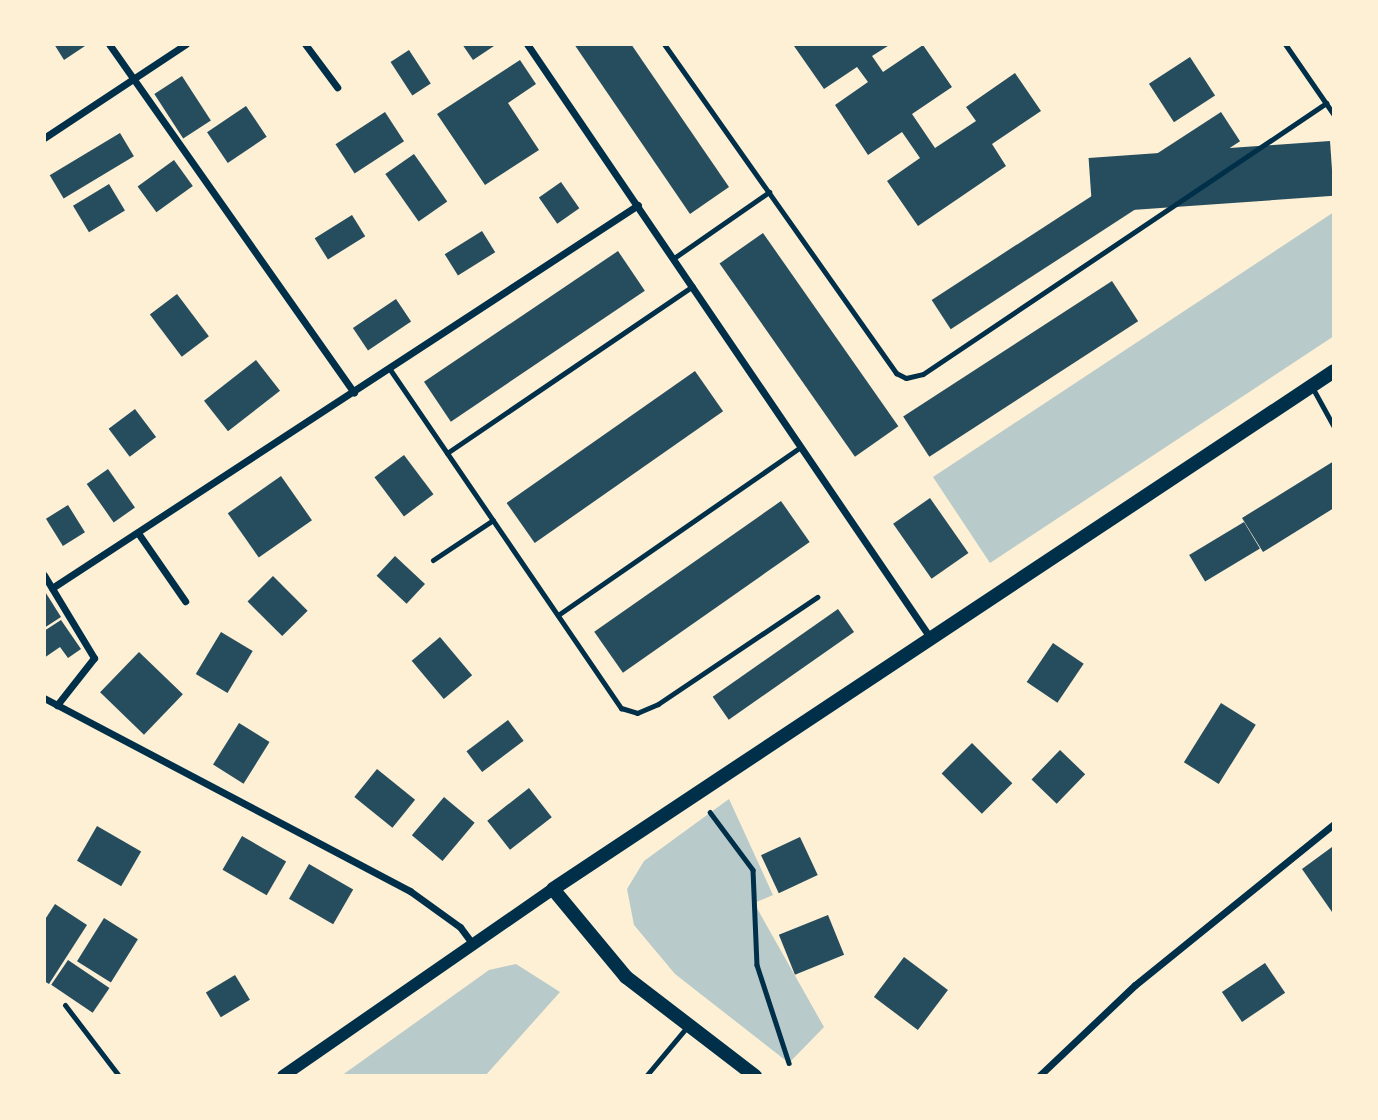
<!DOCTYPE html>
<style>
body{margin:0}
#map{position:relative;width:1378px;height:1120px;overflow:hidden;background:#fdf0d5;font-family:Signika,sans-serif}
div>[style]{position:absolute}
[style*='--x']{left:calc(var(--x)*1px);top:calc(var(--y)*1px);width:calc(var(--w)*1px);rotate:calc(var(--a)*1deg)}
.green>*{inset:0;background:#b9caca}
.building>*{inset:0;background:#264d5e;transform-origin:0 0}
.path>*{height:4.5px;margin:-2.25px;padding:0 2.25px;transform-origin:2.25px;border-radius:2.25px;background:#003049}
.service>*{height:5px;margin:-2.5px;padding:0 2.5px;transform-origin:2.5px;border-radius:2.5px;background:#003049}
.minor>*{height:7px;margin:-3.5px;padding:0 3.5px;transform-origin:3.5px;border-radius:3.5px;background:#003049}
.tertiary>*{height:12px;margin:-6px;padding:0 6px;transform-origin:6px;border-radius:6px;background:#003049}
.secondary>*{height:14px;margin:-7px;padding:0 7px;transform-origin:7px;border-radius:7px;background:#003049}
span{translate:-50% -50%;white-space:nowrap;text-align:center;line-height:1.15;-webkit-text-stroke:7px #fdf0d5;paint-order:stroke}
.frame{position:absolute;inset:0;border:46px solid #fdf0d5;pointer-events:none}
</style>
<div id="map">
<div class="green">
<i style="clip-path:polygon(1334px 212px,1334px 336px,990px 563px,933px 477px)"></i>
<i style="clip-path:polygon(729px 799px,773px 895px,754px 903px,824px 1027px,789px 1063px,675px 974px,634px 925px,627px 889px,644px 861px)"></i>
<i style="clip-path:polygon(516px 964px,560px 992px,485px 1076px,341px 1076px,489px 970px)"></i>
</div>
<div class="building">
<i style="clip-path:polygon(54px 44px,88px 44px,64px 60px)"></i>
<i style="clip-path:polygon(462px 44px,497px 44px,473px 60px)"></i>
<i style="clip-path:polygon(574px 44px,631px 44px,729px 187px,690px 214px)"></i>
<i style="clip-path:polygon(891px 44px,872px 56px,883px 72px,923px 45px,952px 87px,912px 114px,935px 148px,976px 121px,966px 107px,1015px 73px,1041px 111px,992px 144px,1006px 166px,918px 226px,887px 181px,920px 158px,902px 132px,868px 155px,835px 105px,868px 82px,857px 67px,824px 89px,794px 46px)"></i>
<i style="left:409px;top:50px;width:40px;height:22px;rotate:57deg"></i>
<i style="left:1190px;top:57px;width:46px;height:49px;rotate:57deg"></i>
<i style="clip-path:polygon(520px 60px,536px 84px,508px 103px,539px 150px,485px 185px,437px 114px)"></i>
<i style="left:182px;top:76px;width:53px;height:33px;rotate:57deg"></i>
<i style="left:246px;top:106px;width:37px;height:47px;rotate:56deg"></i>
<i style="left:385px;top:112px;width:35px;height:59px;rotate:57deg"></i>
<i style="left:1221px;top:112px;width:35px;height:345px;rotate:57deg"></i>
<i style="left:120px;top:133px;width:27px;height:82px;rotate:59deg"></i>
<i style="left:1330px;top:141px;width:55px;height:242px;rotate:86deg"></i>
<i style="left:414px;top:154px;width:58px;height:35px;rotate:55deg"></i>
<i style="left:174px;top:160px;width:32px;height:45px;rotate:54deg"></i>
<i style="left:561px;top:182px;width:32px;height:27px;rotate:55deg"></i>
<i style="left:109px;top:184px;width:31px;height:42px;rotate:59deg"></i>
<i style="left:352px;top:215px;width:25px;height:44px;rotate:58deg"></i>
<i style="left:482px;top:231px;width:25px;height:44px;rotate:58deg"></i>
<i style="left:763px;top:233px;width:236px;height:53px;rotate:55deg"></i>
<i style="left:618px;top:251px;width:48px;height:234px;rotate:56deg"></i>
<i style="left:1112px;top:281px;width:48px;height:249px;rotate:57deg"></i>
<i style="left:177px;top:294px;width:53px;height:34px;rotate:53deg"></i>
<i style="left:396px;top:299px;width:27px;height:52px;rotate:56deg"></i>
<i style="left:256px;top:360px;width:39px;height:66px;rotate:52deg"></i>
<i style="left:695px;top:371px;width:49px;height:230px;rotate:55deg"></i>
<i style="left:135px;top:409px;width:35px;height:33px;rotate:53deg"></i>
<i style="left:404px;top:455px;width:49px;height:37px;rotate:53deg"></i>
<i style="clip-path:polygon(1334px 461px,1334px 508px,1263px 552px,1242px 518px)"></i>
<i style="left:108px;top:469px;width:47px;height:26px;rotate:55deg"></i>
<i style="left:281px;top:476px;width:54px;height:65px;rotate:55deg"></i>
<i style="left:930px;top:498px;width:67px;height:45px;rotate:55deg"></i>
<i style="left:781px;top:501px;width:50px;height:228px;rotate:55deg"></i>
<i style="left:68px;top:505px;width:32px;height:26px;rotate:58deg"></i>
<i style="left:1244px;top:522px;width:31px;height:64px;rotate:59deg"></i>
<i style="left:395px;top:556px;width:41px;height:27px;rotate:43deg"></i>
<i style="left:273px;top:576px;width:49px;height:36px;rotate:45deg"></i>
<i style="clip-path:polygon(44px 590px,61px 617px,44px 628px)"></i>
<i style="left:838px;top:609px;width:28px;height:153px;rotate:55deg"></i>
<i style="clip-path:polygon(61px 620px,81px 649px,68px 658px,60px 647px,44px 658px,44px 631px)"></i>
<i style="left:221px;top:632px;width:37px;height:49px;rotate:31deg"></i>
<i style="left:440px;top:637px;width:50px;height:37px;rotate:50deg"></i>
<i style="left:1053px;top:643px;width:37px;height:47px;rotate:34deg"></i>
<i style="left:139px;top:652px;width:61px;height:56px;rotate:44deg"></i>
<i style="left:1221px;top:703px;width:41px;height:70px;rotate:32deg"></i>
<i style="left:508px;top:720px;width:26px;height:52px;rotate:53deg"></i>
<i style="left:239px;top:723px;width:36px;height:49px;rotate:32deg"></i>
<i style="left:972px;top:743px;width:57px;height:43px;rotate:45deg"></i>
<i style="left:1060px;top:750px;width:35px;height:41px;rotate:44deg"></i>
<i style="left:377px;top:769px;width:49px;height:36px;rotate:39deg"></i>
<i style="left:529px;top:788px;width:37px;height:53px;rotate:52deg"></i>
<i style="left:444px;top:797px;width:40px;height:50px;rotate:40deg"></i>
<i style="left:97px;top:826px;width:51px;height:40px;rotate:30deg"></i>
<i style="left:242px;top:836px;width:51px;height:39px;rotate:30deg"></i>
<i style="left:800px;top:837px;width:42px;height:43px;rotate:65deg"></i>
<i style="clip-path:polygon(1332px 847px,1334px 911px,1332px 912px,1302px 869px)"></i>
<i style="left:309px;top:864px;width:51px;height:40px;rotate:30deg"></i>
<i style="clip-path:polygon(55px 904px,87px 925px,49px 984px,44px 981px,44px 921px)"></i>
<i style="left:828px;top:915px;width:43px;height:53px;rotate:68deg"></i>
<i style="left:104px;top:918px;width:40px;height:51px;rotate:32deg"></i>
<i style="left:904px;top:957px;width:55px;height:50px;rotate:37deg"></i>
<i style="left:68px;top:960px;width:50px;height:30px;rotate:34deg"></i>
<i style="left:1265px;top:963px;width:36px;height:52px;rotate:56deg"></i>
<i style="left:235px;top:975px;width:29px;height:34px;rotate:59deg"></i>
</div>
<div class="path">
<i style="--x:710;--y:812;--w:72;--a:53.4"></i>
<i style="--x:753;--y:870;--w:95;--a:87.6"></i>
<i style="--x:757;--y:965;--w:103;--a:71.9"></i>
</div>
<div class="service">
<i style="--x:664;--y:44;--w:403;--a:54.8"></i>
<i style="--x:896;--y:373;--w:11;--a:27"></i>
<i style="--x:906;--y:378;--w:17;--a:-13"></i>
<i style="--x:923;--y:374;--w:486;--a:-33.9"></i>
<i style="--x:1285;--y:44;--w:86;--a:55.4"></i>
<i style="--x:674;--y:258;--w:116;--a:-34.8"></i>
<i style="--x:389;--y:368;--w:412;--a:55.7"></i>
<i style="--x:621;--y:708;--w:17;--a:17"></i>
<i style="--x:637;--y:713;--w:23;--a:-23"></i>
<i style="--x:658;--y:704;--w:192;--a:-33.9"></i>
<i style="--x:1312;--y:387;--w:46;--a:61.2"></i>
<i style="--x:447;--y:453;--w:297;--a:-34.2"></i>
<i style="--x:433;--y:560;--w:72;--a:-33.7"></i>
<i style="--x:558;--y:615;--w:295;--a:-34.7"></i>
<i style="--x:65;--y:1005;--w:89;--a:52.7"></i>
<i style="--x:646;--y:1076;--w:64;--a:-50.1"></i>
</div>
<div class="minor">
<i style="--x:109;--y:44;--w:426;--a:54.9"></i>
<i style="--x:305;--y:44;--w:54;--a:53.3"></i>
<i style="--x:527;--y:44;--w:716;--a:55.82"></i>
<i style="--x:44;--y:138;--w:170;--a:-33.5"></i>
<i style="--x:138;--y:533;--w:83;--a:55.3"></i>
<i style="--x:44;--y:575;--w:97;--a:58.9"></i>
<i style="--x:94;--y:658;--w:60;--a:128.2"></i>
<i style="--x:52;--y:588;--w:700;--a:-33.17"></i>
<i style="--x:44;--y:698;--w:414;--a:27.8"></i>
<i style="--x:410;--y:891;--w:62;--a:35.8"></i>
<i style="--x:460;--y:927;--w:21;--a:53"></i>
<i style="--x:1039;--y:1076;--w:132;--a:-43.5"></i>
<i style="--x:1135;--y:985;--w:256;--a:-39"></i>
</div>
<div class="tertiary">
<i style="--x:283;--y:1076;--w:328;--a:-34.7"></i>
</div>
<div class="secondary">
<i style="--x:755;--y:1076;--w:163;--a:-142.5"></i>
<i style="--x:626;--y:977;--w:114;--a:-129.7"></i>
<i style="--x:553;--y:889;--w:937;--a:-33.55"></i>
</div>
<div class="frame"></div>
</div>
